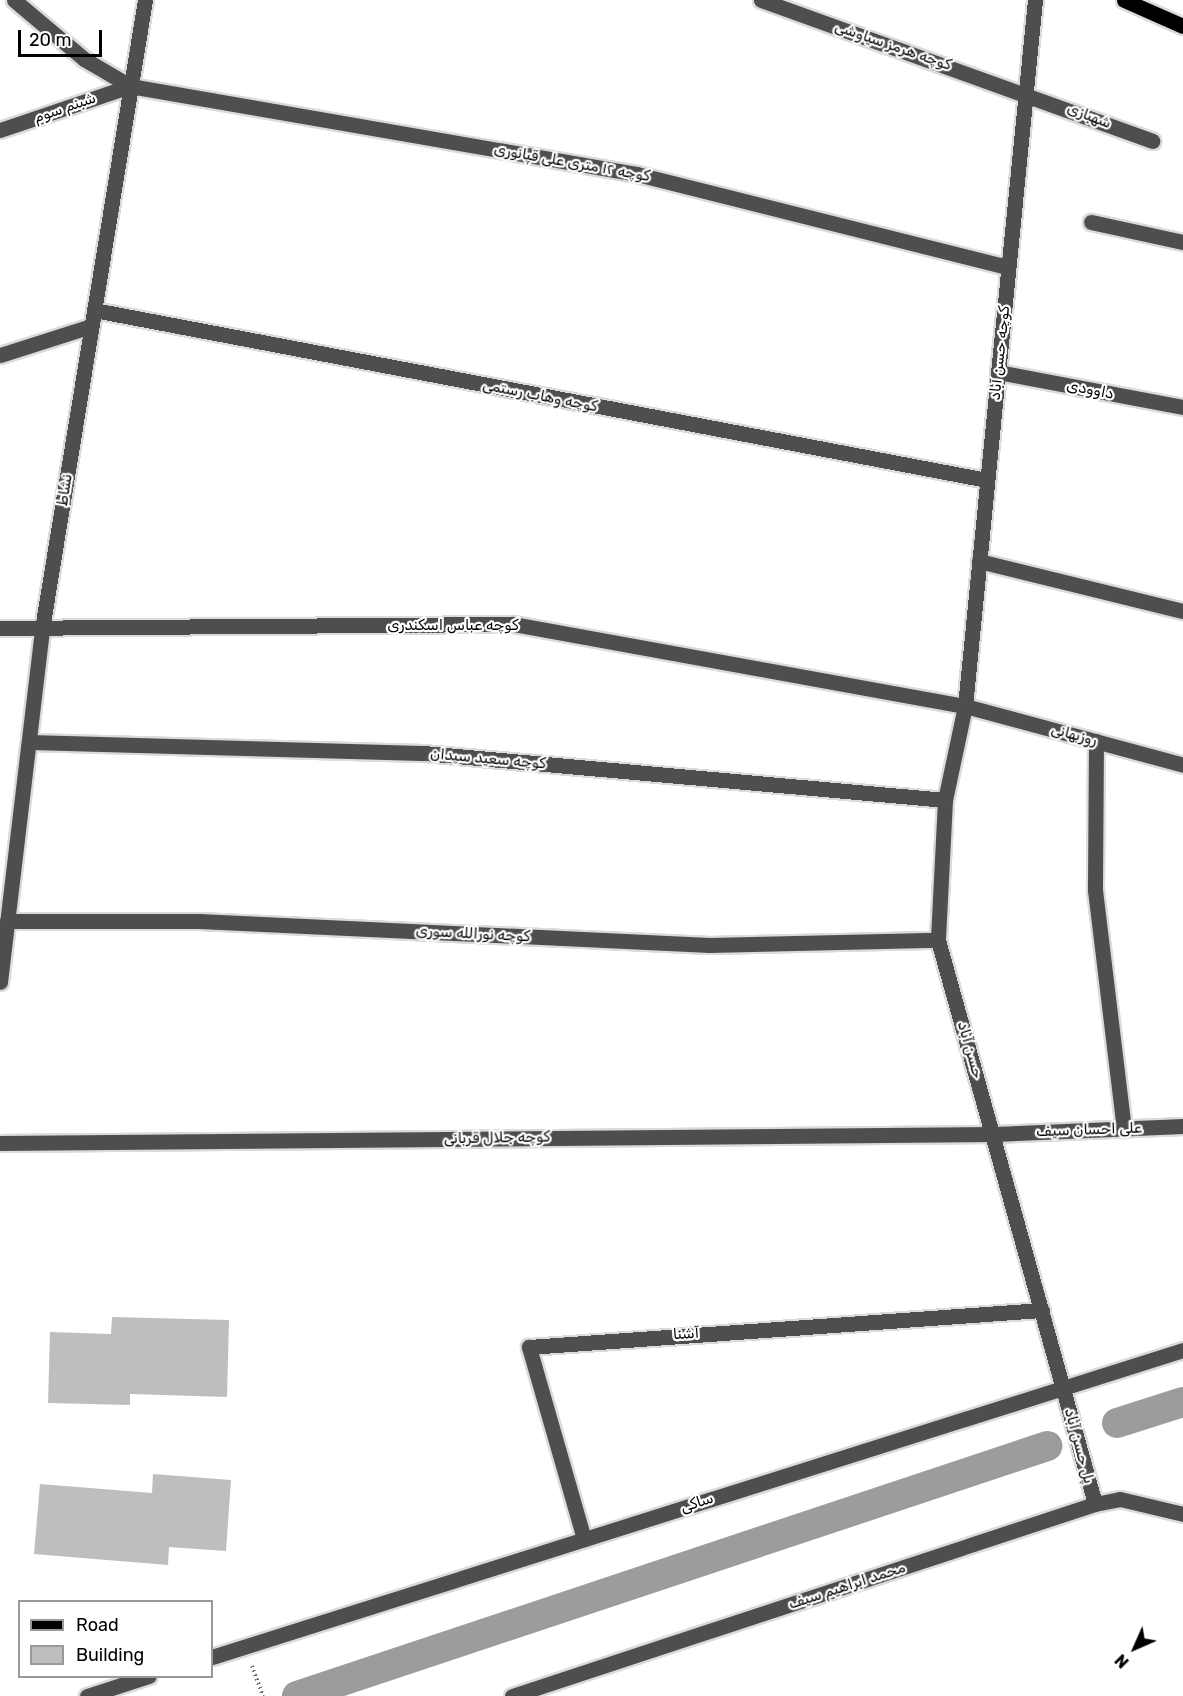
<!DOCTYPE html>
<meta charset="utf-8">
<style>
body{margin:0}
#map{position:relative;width:1183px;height:1696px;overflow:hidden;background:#fff;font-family:Rubik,Cairo,sans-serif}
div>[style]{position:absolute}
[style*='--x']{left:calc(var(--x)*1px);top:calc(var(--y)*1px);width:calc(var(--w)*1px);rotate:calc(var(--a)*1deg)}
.canal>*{height:30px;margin:-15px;padding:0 15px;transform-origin:15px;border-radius:15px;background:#9c9c9c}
.building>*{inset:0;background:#bebebe}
.path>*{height:4px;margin-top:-2px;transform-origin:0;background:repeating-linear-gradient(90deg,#707070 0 1.5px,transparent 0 4.5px)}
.roads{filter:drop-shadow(2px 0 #dbdbdb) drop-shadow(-2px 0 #dbdbdb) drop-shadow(0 2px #dbdbdb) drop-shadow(0 -2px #dbdbdb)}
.minor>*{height:15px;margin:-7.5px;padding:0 7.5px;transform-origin:7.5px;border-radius:7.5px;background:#4e4e4e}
.major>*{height:15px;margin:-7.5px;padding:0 7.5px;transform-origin:7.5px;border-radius:7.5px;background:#000}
span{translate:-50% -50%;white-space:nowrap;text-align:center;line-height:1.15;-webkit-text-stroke:4.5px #fff;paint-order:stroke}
.street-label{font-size:15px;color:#000}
.legend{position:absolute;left:18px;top:1600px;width:195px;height:78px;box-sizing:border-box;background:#fff;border:2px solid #999;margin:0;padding:8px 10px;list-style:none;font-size:18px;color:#000}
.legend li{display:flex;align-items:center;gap:12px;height:30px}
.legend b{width:30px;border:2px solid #999}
.north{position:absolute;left:1105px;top:1618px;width:60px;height:60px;-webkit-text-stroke:4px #fff;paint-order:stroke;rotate:225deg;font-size:16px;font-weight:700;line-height:24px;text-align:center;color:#000}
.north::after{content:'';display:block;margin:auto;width:21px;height:27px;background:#000;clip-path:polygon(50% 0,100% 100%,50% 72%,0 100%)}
.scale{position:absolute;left:18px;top:30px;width:84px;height:27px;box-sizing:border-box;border:3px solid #000;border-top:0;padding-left:8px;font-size:18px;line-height:21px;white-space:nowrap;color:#000;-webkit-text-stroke:4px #fff;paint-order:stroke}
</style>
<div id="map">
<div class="canal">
<i style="--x:1117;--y:1423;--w:69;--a:-17.7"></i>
<i style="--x:297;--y:1696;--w:791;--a:-18.43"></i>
</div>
<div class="building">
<i style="clip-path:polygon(112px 1317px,229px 1320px,227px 1397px,130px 1394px,130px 1405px,48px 1403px,50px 1332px,111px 1334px)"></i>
<i style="clip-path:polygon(153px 1474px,231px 1480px,226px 1551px,169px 1547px,168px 1565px,34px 1554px,40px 1484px,152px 1493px)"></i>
</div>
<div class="path">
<i style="--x:252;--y:1666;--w:32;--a:70"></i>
</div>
<div class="roads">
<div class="minor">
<i style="--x:14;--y:0;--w:92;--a:40.1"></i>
<i style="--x:84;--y:59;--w:53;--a:30.4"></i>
<i style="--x:130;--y:86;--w:515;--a:9.85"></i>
<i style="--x:637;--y:174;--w:382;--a:14.1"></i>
<i style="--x:761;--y:0;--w:416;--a:19.8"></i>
<i style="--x:1035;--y:0;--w:709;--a:95.66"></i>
<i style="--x:965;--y:706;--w:96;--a:102"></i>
<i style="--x:945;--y:800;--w:140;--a:92.9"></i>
<i style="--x:938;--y:940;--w:585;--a:74.44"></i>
<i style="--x:0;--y:130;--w:137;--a:-18.7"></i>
<i style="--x:1091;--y:222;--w:94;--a:12.3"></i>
<i style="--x:94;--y:310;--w:909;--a:10.78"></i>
<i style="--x:0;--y:355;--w:96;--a:-17.7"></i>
<i style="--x:998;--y:372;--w:188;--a:10.7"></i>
<i style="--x:979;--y:561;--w:210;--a:13.8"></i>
<i style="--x:0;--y:628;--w:513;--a:-0.45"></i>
<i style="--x:513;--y:624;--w:459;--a:10.3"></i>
<i style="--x:965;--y:706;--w:226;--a:15.1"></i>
<i style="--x:1096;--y:741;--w:149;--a:90.4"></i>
<i style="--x:1095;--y:890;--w:241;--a:83.1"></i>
<i style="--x:29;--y:742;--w:394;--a:1.6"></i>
<i style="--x:423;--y:753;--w:524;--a:5.14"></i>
<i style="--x:7;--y:921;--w:192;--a:0"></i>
<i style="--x:199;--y:921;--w:511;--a:2.69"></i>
<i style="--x:709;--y:945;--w:229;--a:-1.3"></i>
<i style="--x:0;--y:982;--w:355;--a:-83.2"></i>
<i style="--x:42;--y:629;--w:637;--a:-80.7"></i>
<i style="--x:0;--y:1143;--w:994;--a:-0.52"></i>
<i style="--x:994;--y:1134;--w:189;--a:-2.4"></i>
<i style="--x:584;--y:1539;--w:200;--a:-106"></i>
<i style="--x:529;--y:1347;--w:514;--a:-4.13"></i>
<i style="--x:212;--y:1657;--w:1018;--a:-17.55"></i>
<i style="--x:87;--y:1696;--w:65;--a:-17.9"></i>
<i style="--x:512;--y:1696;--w:614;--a:-18.23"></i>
<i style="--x:1095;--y:1504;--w:25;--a:-11"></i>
<i style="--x:1120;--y:1499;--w:65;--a:13.4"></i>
</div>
<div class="major">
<i style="--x:1124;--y:0;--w:64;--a:23.8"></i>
</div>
</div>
<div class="street-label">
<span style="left:893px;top:46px;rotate:19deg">کوچه هرمز سیاوشی</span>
<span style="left:65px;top:108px;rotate:-19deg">شبنم سوم</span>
<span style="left:1089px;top:116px;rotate:21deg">شهبازی</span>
<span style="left:572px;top:163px;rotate:10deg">کوچه ۱۲ متری علی قپانوری</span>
<span style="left:1000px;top:353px;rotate:-84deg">کوچه حسن آباد</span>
<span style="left:1090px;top:390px;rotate:11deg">داوودی</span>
<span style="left:540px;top:396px;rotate:11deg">کوچه وهاب رستمی</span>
<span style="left:65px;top:490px;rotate:-81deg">نشاط</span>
<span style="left:453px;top:626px">کوچه عباس اسکندری</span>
<span style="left:1074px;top:735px;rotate:15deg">روزبهانی</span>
<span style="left:488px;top:759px;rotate:5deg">کوچه سعید سیدان</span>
<span style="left:473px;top:934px;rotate:3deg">کوچه نورالله سوری</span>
<span style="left:970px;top:1050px;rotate:74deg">حسن آباد</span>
<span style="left:1089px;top:1130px;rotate:-2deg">علی احسان سیف</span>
<span style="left:497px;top:1138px;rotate:-1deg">کوچه جلال قربانی</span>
<span style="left:686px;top:1334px;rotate:-4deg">آشنا</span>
<span style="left:1079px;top:1446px;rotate:75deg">پل حسن آباد</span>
<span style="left:697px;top:1503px;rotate:-18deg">ساکی</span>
<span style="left:847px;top:1586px;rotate:-18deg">محمد ابراهیم سیف</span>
</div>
<ul class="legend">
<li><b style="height:8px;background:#000"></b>Road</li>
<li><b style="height:16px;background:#bebebe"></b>Building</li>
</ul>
<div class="north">N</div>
<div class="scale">20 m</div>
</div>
